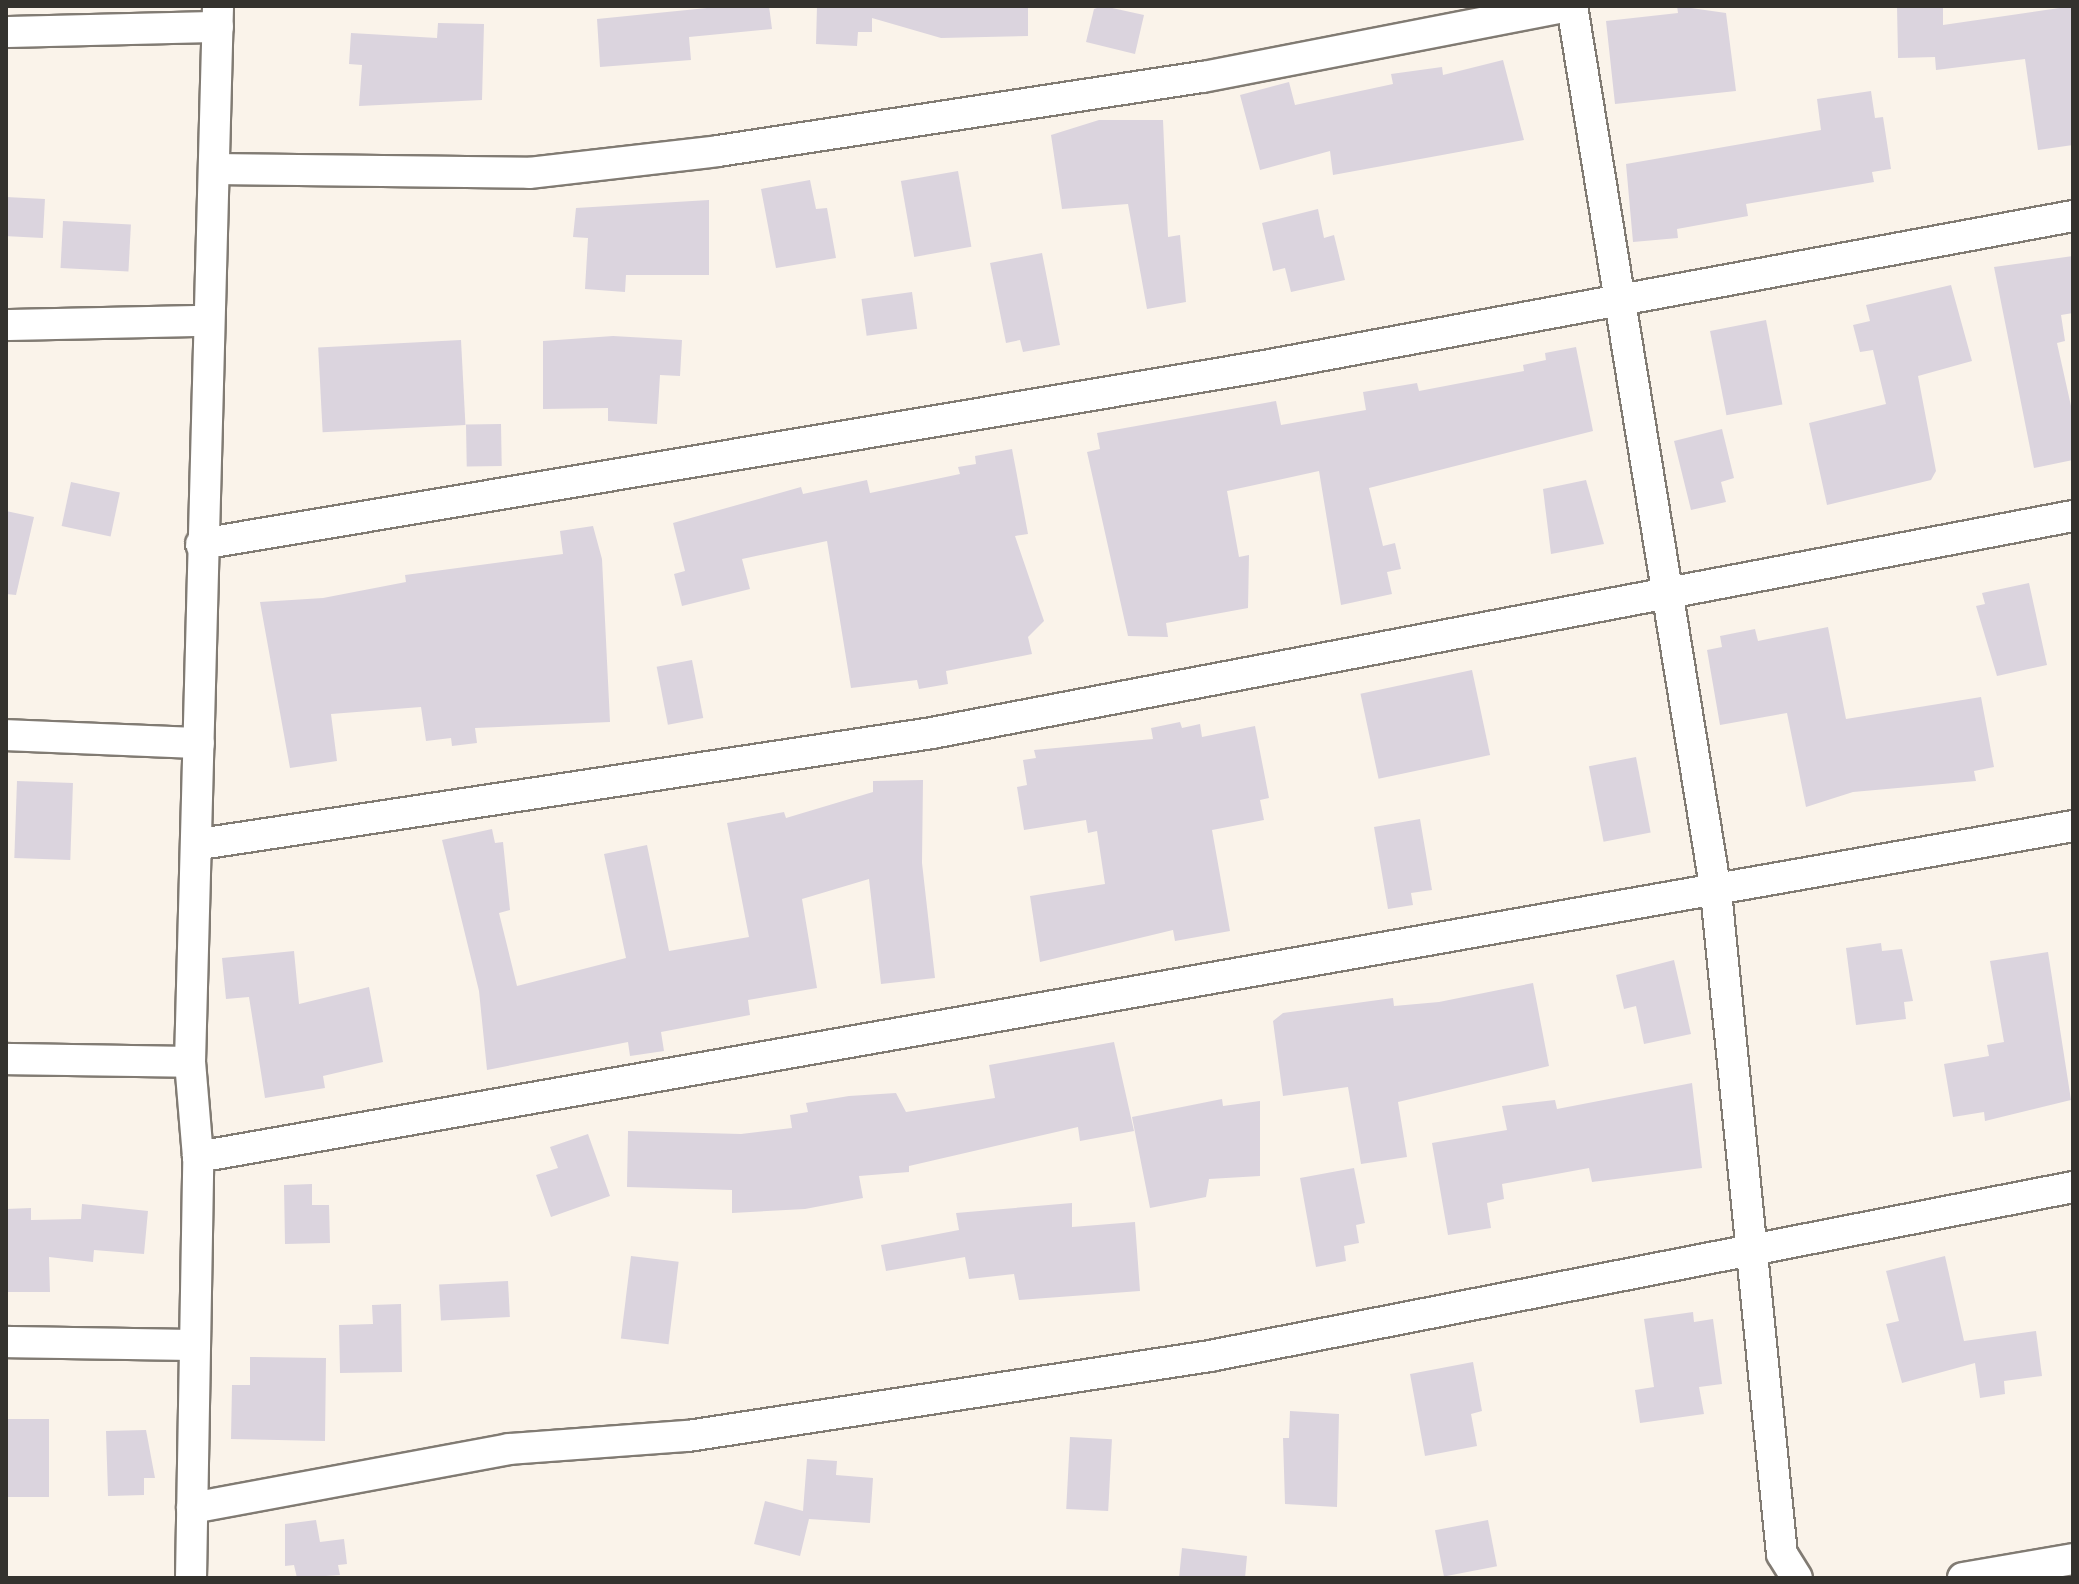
<!DOCTYPE html>
<style>
body{margin:0}
#map{position:relative;width:2079px;height:1584px;overflow:hidden;background:#faf3ea;font-family:Commissioner,sans-serif}
div>[style]{position:absolute}
[style*='--x']{left:calc(var(--x)*1px);top:calc(var(--y)*1px);width:calc(var(--w)*1px);rotate:calc(var(--a)*1deg)}
.building>*{inset:0;background:#dbd4de;transform-origin:0 0}
.roads{filter:drop-shadow(2px 0 #817b73) drop-shadow(-2px 0 #817b73) drop-shadow(0 2px #817b73) drop-shadow(0 -2px #817b73)}
.street>*{height:30px;margin:-15px;padding:0 15px;transform-origin:15px;border-radius:15px;background:#fff}
span{translate:-50% -50%;white-space:nowrap;text-align:center;line-height:1.15;-webkit-text-stroke:6px #faf3ea;paint-order:stroke}
.frame{position:absolute;inset:0;border:8px solid #34322e;pointer-events:none}
</style>
<div id="map">
<div class="building">
<i style="clip-path:polygon(727px 6px,769px 6px,772px 29px,689px 37px,691px 60px,600px 67px,597px 19px)"></i>
<i style="clip-path:polygon(817px 6px,1028px 6px,1028px 36px,941px 38px,872px 18px,872px 32px,858px 32px,857px 46px,816px 44px)"></i>
<i style="clip-path:polygon(1103px 6px,1144px 15px,1135px 54px,1086px 42px,1094px 9px)"></i>
<i style="clip-path:polygon(1677px 6px,1726px 13px,1736px 91px,1615px 104px,1606px 21px,1678px 13px)"></i>
<i style="clip-path:polygon(1897px 6px,1943px 6px,1943px 25px,2073px 6px,2073px 145px,2038px 150px,2025px 59px,1936px 70px,1935px 57px,1898px 58px)"></i>
<i style="clip-path:polygon(438px 23px,484px 24px,482px 100px,359px 106px,362px 65px,349px 64px,351px 33px,437px 38px)"></i>
<i style="clip-path:polygon(1503px 60px,1524px 140px,1333px 175px,1330px 151px,1260px 170px,1240px 95px,1289px 82px,1295px 105px,1393px 84px,1391px 74px,1442px 67px,1443px 75px)"></i>
<i style="clip-path:polygon(1871px 91px,1875px 118px,1883px 117px,1891px 169px,1872px 172px,1874px 182px,1746px 204px,1748px 216px,1677px 229px,1678px 238px,1633px 242px,1626px 164px,1821px 130px,1817px 99px)"></i>
<i style="clip-path:polygon(1099px 120px,1163px 120px,1168px 237px,1180px 235px,1186px 302px,1147px 309px,1128px 204px,1062px 209px,1051px 135px)"></i>
<i style="left:958px;top:171px;width:77px;height:58px;rotate:80deg"></i>
<i style="clip-path:polygon(810px 180px,816px 209px,827px 208px,836px 258px,776px 268px,761px 189px)"></i>
<i style="left:6px;top:197px;width:39px;height:39px;rotate:3deg"></i>
<i style="clip-path:polygon(709px 200px,709px 275px,626px 275px,625px 292px,585px 289px,588px 238px,573px 237px,576px 208px)"></i>
<i style="clip-path:polygon(1318px 209px,1324px 238px,1334px 235px,1345px 280px,1291px 292px,1285px 268px,1273px 271px,1262px 223px)"></i>
<i style="left:63px;top:221px;width:68px;height:47px;rotate:3deg"></i>
<i style="clip-path:polygon(1042px 253px,1060px 345px,1023px 352px,1020px 340px,1006px 343px,990px 263px)"></i>
<i style="clip-path:polygon(2073px 256px,2073px 313px,2061px 315px,2065px 341px,2057px 343px,2073px 415px,2073px 460px,2034px 468px,1994px 267px)"></i>
<i style="clip-path:polygon(1951px 285px,1972px 361px,1918px 376px,1936px 471px,1931px 480px,1827px 505px,1809px 423px,1886px 404px,1873px 350px,1860px 352px,1853px 325px,1870px 321px,1866px 305px)"></i>
<i style="left:912px;top:292px;width:37px;height:51px;rotate:82deg"></i>
<i style="left:1766px;top:320px;width:86px;height:57px;rotate:79deg"></i>
<i style="clip-path:polygon(613px 336px,682px 340px,680px 376px,660px 375px,657px 424px,608px 421px,608px 408px,543px 409px,543px 341px)"></i>
<i style="left:461px;top:340px;width:85px;height:143px;rotate:87deg"></i>
<i style="clip-path:polygon(1576px 347px,1593px 431px,1369px 488px,1383px 546px,1395px 543px,1401px 569px,1387px 572px,1392px 594px,1341px 605px,1319px 471px,1227px 491px,1239px 557px,1249px 555px,1248px 608px,1166px 623px,1168px 637px,1128px 636px,1087px 452px,1100px 449px,1097px 433px,1276px 401px,1281px 425px,1366px 410px,1363px 392px,1417px 383px,1419px 391px,1524px 371px,1523px 365px,1546px 360px,1545px 353px)"></i>
<i style="left:501px;top:424px;width:42px;height:35px;rotate:89deg"></i>
<i style="clip-path:polygon(1722px 429px,1734px 478px,1721px 482px,1726px 502px,1691px 510px,1674px 441px)"></i>
<i style="clip-path:polygon(1012px 449px,1028px 534px,1015px 536px,1044px 621px,1028px 637px,1032px 654px,946px 671px,948px 684px,919px 689px,917px 680px,851px 688px,827px 541px,742px 559px,750px 589px,682px 606px,674px 574px,685px 571px,673px 523px,801px 487px,803px 494px,867px 480px,870px 493px,960px 474px,958px 467px,976px 464px,975px 456px)"></i>
<i style="clip-path:polygon(1586px 480px,1604px 544px,1551px 554px,1543px 489px)"></i>
<i style="left:71px;top:482px;width:50px;height:45px;rotate:12deg"></i>
<i style="clip-path:polygon(6px 511px,34px 517px,16px 595px,6px 594px)"></i>
<i style="clip-path:polygon(593px 526px,602px 559px,610px 722px,475px 728px,477px 743px,452px 746px,451px 738px,426px 741px,421px 707px,331px 714px,337px 761px,290px 768px,260px 602px,323px 598px,406px 582px,405px 575px,563px 554px,560px 531px)"></i>
<i style="clip-path:polygon(2029px 583px,2047px 665px,1997px 676px,1976px 606px,1985px 604px,1982px 593px)"></i>
<i style="clip-path:polygon(1828px 627px,1846px 719px,1981px 697px,1994px 767px,1974px 771px,1976px 781px,1853px 792px,1806px 807px,1787px 713px,1720px 725px,1707px 650px,1722px 647px,1720px 636px,1755px 629px,1758px 641px)"></i>
<i style="left:692px;top:660px;width:59px;height:36px;rotate:79deg"></i>
<i style="left:1472px;top:670px;width:87px;height:114px;rotate:78deg"></i>
<i style="clip-path:polygon(1180px 722px,1182px 728px,1200px 724px,1202px 737px,1255px 726px,1269px 798px,1260px 800px,1264px 820px,1212px 830px,1230px 931px,1175px 941px,1173px 930px,1040px 962px,1030px 896px,1105px 884px,1097px 831px,1088px 833px,1086px 820px,1024px 830px,1017px 787px,1027px 785px,1023px 760px,1036px 758px,1034px 750px,1153px 739px,1151px 728px)"></i>
<i style="left:1636px;top:757px;width:77px;height:48px;rotate:79deg"></i>
<i style="clip-path:polygon(923px 780px,922px 863px,935px 978px,881px 984px,869px 879px,802px 899px,817px 988px,748px 1000px,750px 1015px,661px 1032px,664px 1051px,630px 1056px,628px 1042px,487px 1070px,479px 991px,442px 840px,492px 829px,495px 843px,503px 842px,510px 910px,499px 913px,517px 986px,626px 958px,604px 854px,647px 845px,669px 951px,749px 937px,727px 823px,784px 812px,786px 818px,873px 792px,873px 781px)"></i>
<i style="left:17px;top:781px;width:56px;height:77px;rotate:2deg"></i>
<i style="clip-path:polygon(1420px 819px,1432px 890px,1411px 893px,1413px 905px,1388px 909px,1374px 827px)"></i>
<i style="clip-path:polygon(1881px 943px,1882px 951px,1902px 949px,1913px 1001px,1904px 1002px,1906px 1019px,1856px 1025px,1846px 948px)"></i>
<i style="clip-path:polygon(294px 951px,299px 1004px,369px 987px,383px 1062px,323px 1076px,325px 1088px,265px 1098px,249px 997px,226px 999px,222px 958px)"></i>
<i style="clip-path:polygon(2048px 952px,2071px 1100px,1985px 1121px,1984px 1112px,1953px 1117px,1944px 1064px,1989px 1056px,1987px 1045px,2004px 1042px,1990px 961px)"></i>
<i style="clip-path:polygon(1674px 960px,1691px 1034px,1644px 1044px,1636px 1006px,1624px 1009px,1616px 975px)"></i>
<i style="clip-path:polygon(1533px 983px,1549px 1066px,1398px 1102px,1407px 1157px,1361px 1164px,1348px 1087px,1283px 1096px,1273px 1021px,1283px 1013px,1393px 998px,1394px 1006px,1439px 1002px)"></i>
<i style="clip-path:polygon(1114px 1042px,1134px 1131px,1080px 1141px,1078px 1127px,909px 1166px,909px 1172px,859px 1176px,863px 1198px,805px 1209px,732px 1213px,732px 1190px,627px 1187px,628px 1131px,741px 1134px,792px 1128px,790px 1115px,808px 1112px,806px 1103px,849px 1096px,896px 1093px,906px 1112px,995px 1098px,989px 1065px)"></i>
<i style="clip-path:polygon(1692px 1083px,1702px 1168px,1592px 1182px,1589px 1168px,1502px 1184px,1504px 1199px,1487px 1203px,1491px 1228px,1448px 1235px,1432px 1143px,1507px 1130px,1502px 1106px,1555px 1100px,1557px 1109px)"></i>
<i style="clip-path:polygon(1222px 1099px,1223px 1106px,1260px 1101px,1260px 1176px,1209px 1179px,1206px 1197px,1150px 1208px,1132px 1117px)"></i>
<i style="clip-path:polygon(588px 1134px,610px 1196px,551px 1217px,536px 1175px,558px 1168px,550px 1147px)"></i>
<i style="clip-path:polygon(1354px 1168px,1365px 1223px,1356px 1225px,1359px 1243px,1344px 1246px,1346px 1261px,1316px 1267px,1300px 1178px)"></i>
<i style="clip-path:polygon(312px 1184px,312px 1205px,329px 1205px,330px 1243px,285px 1244px,284px 1185px)"></i>
<i style="clip-path:polygon(1072px 1203px,1072px 1227px,1135px 1222px,1140px 1291px,1019px 1300px,1014px 1274px,969px 1279px,965px 1257px,886px 1271px,881px 1245px,959px 1230px,956px 1213px)"></i>
<i style="clip-path:polygon(82px 1204px,148px 1211px,144px 1254px,94px 1250px,93px 1262px,49px 1257px,50px 1292px,7px 1292px,6px 1209px,31px 1208px,31px 1220px,81px 1219px)"></i>
<i style="left:631px;top:1256px;width:48px;height:83px;rotate:7deg"></i>
<i style="clip-path:polygon(1945px 1256px,1964px 1341px,2036px 1331px,2042px 1376px,2004px 1381px,2005px 1394px,1980px 1398px,1975px 1363px,1902px 1383px,1886px 1324px,1899px 1321px,1886px 1271px)"></i>
<i style="left:508px;top:1281px;width:36px;height:69px;rotate:87deg"></i>
<i style="clip-path:polygon(401px 1304px,402px 1372px,340px 1373px,339px 1325px,373px 1324px,372px 1305px)"></i>
<i style="clip-path:polygon(1693px 1312px,1694px 1322px,1713px 1319px,1722px 1384px,1699px 1387px,1704px 1414px,1640px 1423px,1635px 1390px,1654px 1387px,1644px 1319px)"></i>
<i style="clip-path:polygon(250px 1357px,326px 1358px,325px 1441px,231px 1439px,232px 1385px,250px 1385px)"></i>
<i style="clip-path:polygon(1473px 1362px,1482px 1411px,1471px 1414px,1477px 1446px,1425px 1456px,1410px 1374px)"></i>
<i style="clip-path:polygon(1290px 1411px,1339px 1414px,1337px 1507px,1285px 1504px,1283px 1438px,1289px 1438px)"></i>
<i style="left:6px;top:1419px;width:43px;height:78px"></i>
<i style="clip-path:polygon(146px 1430px,155px 1478px,144px 1478px,144px 1495px,108px 1496px,106px 1431px)"></i>
<i style="left:1070px;top:1437px;width:42px;height:72px;rotate:3deg"></i>
<i style="clip-path:polygon(807px 1459px,837px 1461px,836px 1475px,873px 1478px,870px 1523px,809px 1519px,800px 1556px,754px 1544px,765px 1501px,803px 1511px)"></i>
<i style="clip-path:polygon(316px 1520px,320px 1542px,344px 1539px,347px 1564px,338px 1565px,340px 1575px,297px 1578px,294px 1565px,285px 1566px,285px 1524px)"></i>
<i style="left:1488px;top:1520px;width:47px;height:54px;rotate:79deg"></i>
<i style="clip-path:polygon(1182px 1548px,1247px 1556px,1245px 1578px,1179px 1578px)"></i>
</div>
<div class="roads">
<div class="street">
<i style="--x:1572;--y:6;--w:898;--a:80.77"></i>
<i style="--x:1716;--y:892;--w:665;--a:84.31"></i>
<i style="--x:1782;--y:1554;--w:28;--a:58"></i>
<i style="--x:6;--y:32;--w:212;--a:-1.4"></i>
<i style="--x:214;--y:169;--w:315;--a:0.7"></i>
<i style="--x:529;--y:173;--w:190;--a:-6.6"></i>
<i style="--x:718;--y:151;--w:491;--a:-8.7"></i>
<i style="--x:1203;--y:77;--w:372;--a:-11"></i>
<i style="--x:6;--y:325;--w:198;--a:-1.2"></i>
<i style="--x:201;--y:544;--w:1073;--a:-9.5"></i>
<i style="--x:1259;--y:367;--w:828;--a:-10.51"></i>
<i style="--x:6;--y:735;--w:193;--a:2.4"></i>
<i style="--x:200;--y:844;--w:740;--a:-8.62"></i>
<i style="--x:932;--y:733;--w:1161;--a:-10.77"></i>
<i style="--x:6;--y:1059;--w:184;--a:0.9"></i>
<i style="--x:198;--y:1157;--w:1904;--a:-10.01"></i>
<i style="--x:6;--y:1342;--w:187;--a:0.9"></i>
<i style="--x:192;--y:1508;--w:322;--a:-10.5"></i>
<i style="--x:509;--y:1449;--w:179;--a:-4.2"></i>
<i style="--x:688;--y:1436;--w:528;--a:-8.71"></i>
<i style="--x:1210;--y:1356;--w:879;--a:-11.08"></i>
<i style="--x:191;--y:1578;--w:421;--a:-89"></i>
<i style="--x:198;--y:1157;--w:95;--a:-94.8"></i>
<i style="--x:190;--y:1062;--w:1056;--a:-88.48"></i>
<i style="--x:1963;--y:1578;--w:112;--a:-9.8"></i>
</div>
</div>
<div class="frame"></div>
</div>
